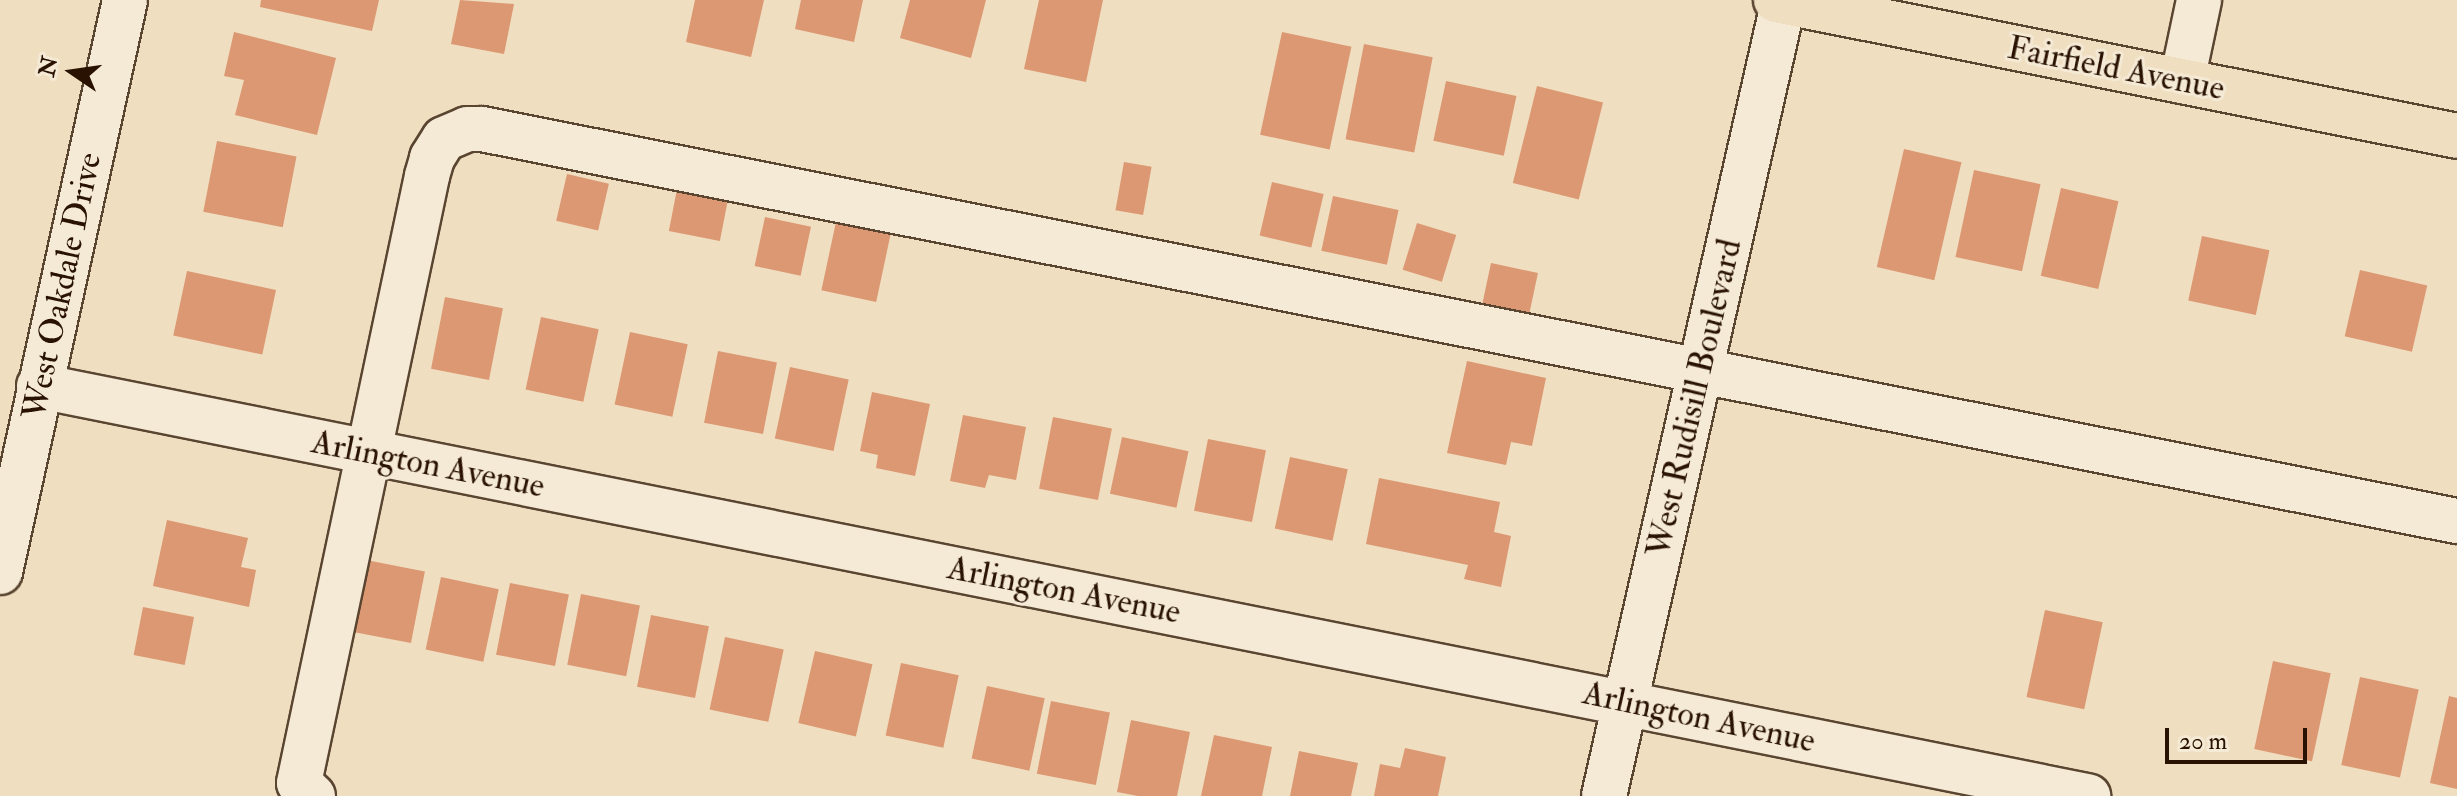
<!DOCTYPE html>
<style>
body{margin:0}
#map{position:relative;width:2457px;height:796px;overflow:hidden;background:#efdec0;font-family:"IM FELL Double Pica",serif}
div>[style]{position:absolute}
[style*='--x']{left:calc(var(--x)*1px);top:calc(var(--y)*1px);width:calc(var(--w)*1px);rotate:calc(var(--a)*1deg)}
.building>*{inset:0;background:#dc9872;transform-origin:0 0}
.roads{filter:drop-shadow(2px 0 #5a4531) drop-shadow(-2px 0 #5a4531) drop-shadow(0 2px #5a4531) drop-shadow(0 -2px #5a4531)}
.minor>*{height:44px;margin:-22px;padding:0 22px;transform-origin:22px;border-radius:22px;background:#f5ead6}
.major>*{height:44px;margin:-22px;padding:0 22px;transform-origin:22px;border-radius:22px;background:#efdec0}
span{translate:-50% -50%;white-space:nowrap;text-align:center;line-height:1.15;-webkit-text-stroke:6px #f5ead6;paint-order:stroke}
.street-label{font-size:34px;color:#291201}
.north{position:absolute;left:32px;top:32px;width:80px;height:80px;-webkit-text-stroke:6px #f5ead6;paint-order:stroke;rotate:283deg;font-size:22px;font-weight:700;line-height:32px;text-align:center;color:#291201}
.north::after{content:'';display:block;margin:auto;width:28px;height:36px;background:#291201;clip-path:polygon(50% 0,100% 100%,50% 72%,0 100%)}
.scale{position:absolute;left:2165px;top:728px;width:142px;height:36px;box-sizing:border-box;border:4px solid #291201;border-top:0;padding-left:10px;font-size:24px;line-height:28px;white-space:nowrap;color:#291201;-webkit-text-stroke:6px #f5ead6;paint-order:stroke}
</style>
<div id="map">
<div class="building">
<i style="clip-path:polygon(261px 0,379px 0,372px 31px,260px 7px)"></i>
<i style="clip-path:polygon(460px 0,514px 4px,504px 54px,451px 44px)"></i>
<i style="clip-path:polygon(695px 0,764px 0,751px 57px,686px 42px)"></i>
<i style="clip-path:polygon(801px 0,863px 0,854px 42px,795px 29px)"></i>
<i style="clip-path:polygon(910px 0,986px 0,971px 58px,900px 38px)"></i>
<i style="clip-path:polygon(1039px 0,1103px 0,1086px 82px,1024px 69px)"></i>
<i style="clip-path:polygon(234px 32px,336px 58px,317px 135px,235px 115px,244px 80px,224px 76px)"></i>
<i style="left:1282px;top:32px;width:71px;height:105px;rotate:12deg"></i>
<i style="left:1364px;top:44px;width:70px;height:97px;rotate:11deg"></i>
<i style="left:1446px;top:81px;width:72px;height:61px;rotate:12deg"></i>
<i style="left:1537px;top:86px;width:68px;height:100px;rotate:14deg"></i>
<i style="left:217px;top:141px;width:81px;height:72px;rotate:11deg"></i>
<i style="left:1904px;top:149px;width:59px;height:121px;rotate:13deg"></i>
<i style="left:1124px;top:162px;width:28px;height:49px;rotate:10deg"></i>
<i style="left:1974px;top:170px;width:68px;height:89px;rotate:12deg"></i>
<i style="left:567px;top:174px;width:43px;height:48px;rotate:13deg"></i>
<i style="left:1272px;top:182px;width:53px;height:55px;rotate:13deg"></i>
<i style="left:678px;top:184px;width:52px;height:48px;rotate:11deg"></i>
<i style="left:2061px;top:188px;width:59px;height:90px;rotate:13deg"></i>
<i style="left:1333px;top:196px;width:67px;height:56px;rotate:12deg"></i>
<i style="left:765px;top:217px;width:47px;height:50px;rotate:12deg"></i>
<i style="left:837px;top:217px;width:56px;height:75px;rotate:12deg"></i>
<i style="left:1417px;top:223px;width:41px;height:49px;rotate:17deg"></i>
<i style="left:2202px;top:236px;width:69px;height:66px;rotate:12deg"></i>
<i style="left:1491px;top:263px;width:48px;height:51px;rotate:12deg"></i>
<i style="left:2360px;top:270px;width:69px;height:68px;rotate:13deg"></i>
<i style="left:187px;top:271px;width:91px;height:66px;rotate:12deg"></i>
<i style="left:445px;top:297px;width:59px;height:73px;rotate:11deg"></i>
<i style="left:541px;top:317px;width:59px;height:74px;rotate:12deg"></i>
<i style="left:630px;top:332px;width:59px;height:74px;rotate:12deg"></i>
<i style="left:718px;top:351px;width:60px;height:73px;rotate:11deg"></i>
<i style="clip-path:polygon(1467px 361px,1546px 378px,1532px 446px,1511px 442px,1506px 465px,1447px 453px)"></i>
<i style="left:790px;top:367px;width:60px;height:73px;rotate:12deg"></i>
<i style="clip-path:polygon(872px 392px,930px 404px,915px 476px,876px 468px,878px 455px,860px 451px)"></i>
<i style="clip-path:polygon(963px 415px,1026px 427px,1016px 480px,989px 475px,985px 488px,950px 481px)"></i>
<i style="left:1053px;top:417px;width:60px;height:73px;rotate:11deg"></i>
<i style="left:1122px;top:437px;width:68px;height:58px;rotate:12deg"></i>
<i style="left:1208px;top:439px;width:59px;height:73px;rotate:11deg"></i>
<i style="left:1290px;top:457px;width:59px;height:73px;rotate:12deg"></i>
<i style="clip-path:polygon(1379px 478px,1500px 502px,1494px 532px,1511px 536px,1501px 587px,1464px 579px,1468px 565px,1366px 544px)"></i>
<i style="clip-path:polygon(167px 520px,248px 538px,241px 567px,256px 570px,249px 607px,153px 586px)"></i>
<i style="left:366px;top:560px;width:60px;height:73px;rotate:11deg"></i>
<i style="left:441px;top:577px;width:59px;height:74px;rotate:12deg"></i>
<i style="left:510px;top:583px;width:60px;height:73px;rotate:11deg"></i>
<i style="left:581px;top:594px;width:60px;height:72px;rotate:11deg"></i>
<i style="left:143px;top:607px;width:52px;height:49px;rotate:11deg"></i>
<i style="left:2045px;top:610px;width:59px;height:89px;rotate:12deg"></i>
<i style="left:651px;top:615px;width:59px;height:73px;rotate:11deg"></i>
<i style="left:725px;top:637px;width:60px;height:74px;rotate:12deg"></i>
<i style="left:815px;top:651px;width:59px;height:74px;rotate:13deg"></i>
<i style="left:2273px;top:661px;width:59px;height:90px;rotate:12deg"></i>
<i style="left:901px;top:663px;width:59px;height:74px;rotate:12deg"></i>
<i style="left:2360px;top:677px;width:60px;height:90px;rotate:12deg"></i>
<i style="left:987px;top:686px;width:59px;height:74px;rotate:12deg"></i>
<i style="clip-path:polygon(2449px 696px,2457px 698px,2457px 789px,2430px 783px)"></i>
<i style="left:1051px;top:701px;width:60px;height:74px;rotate:11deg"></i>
<i style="clip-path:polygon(1131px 720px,1190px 732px,1177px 796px,1138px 796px,1117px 792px)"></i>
<i style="clip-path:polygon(1214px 735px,1272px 747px,1262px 796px,1201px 796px)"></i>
<i style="clip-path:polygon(1405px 748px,1446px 757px,1438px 796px,1374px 796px,1380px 764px,1400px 768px)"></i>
<i style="clip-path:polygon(1299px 751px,1358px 763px,1351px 796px,1290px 796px)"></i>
</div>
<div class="roads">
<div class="minor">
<i style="--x:2182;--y:81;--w:83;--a:-78.1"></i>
<i style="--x:39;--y:386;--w:2090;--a:11.32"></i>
<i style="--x:0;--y:572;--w:585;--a:-77.67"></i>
<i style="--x:313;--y:796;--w:19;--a:-137"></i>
<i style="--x:299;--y:783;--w:620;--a:-78.09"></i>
<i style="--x:427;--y:176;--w:19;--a:-74"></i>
<i style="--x:432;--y:158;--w:22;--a:-58"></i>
<i style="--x:444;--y:139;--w:25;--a:-23"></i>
<i style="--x:467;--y:129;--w:15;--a:0"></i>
<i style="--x:482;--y:129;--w:2014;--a:11.23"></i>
<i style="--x:1604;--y:796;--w:816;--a:-77.26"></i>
</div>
<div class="major">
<i style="--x:1776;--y:0;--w:694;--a:11.29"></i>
</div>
</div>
<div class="street-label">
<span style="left:2116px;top:68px;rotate:11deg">Fairfield Avenue</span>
<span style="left:62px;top:286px;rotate:-78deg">West Oakdale Drive</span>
<span style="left:1694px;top:398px;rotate:-77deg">West Rudisill Boulevard</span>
<span style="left:428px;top:464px;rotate:11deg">Arlington Avenue</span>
<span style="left:1064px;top:590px;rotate:11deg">Arlington Avenue</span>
<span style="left:1699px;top:717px;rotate:12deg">Arlington Avenue</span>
</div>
<div class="north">N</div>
<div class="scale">20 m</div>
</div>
